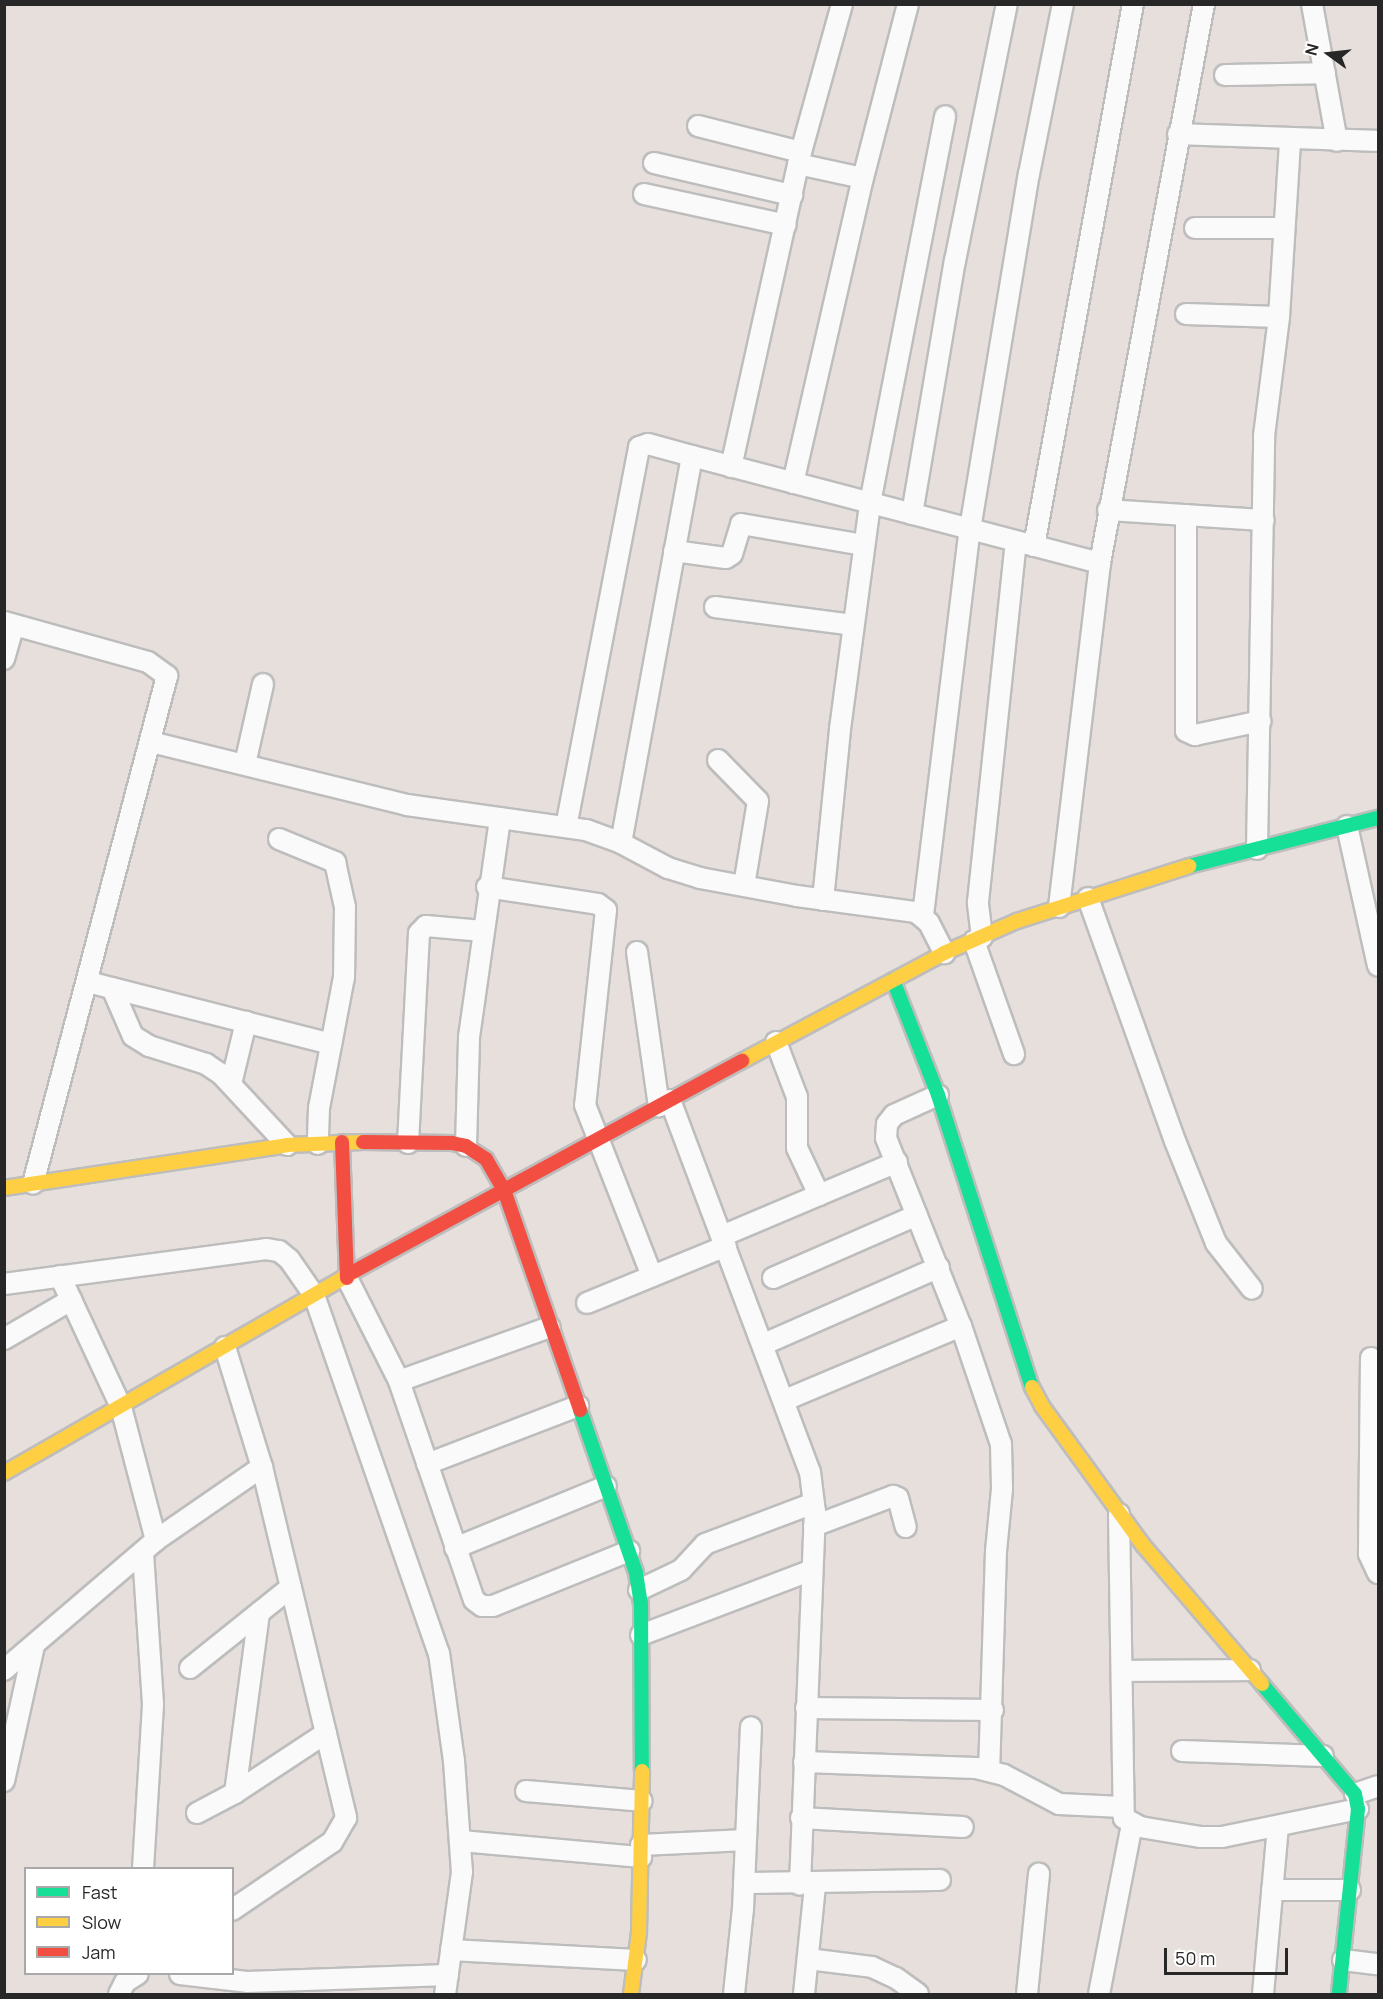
<!DOCTYPE html>
<style>
body{margin:0}
#map{position:relative;width:1383px;height:1999px;overflow:hidden;background:#e6dfdb;font-family:Manrope,sans-serif}
div>[style]{position:absolute}
[style*='--x']{left:calc(var(--x)*1px);top:calc(var(--y)*1px);width:calc(var(--w)*1px);rotate:calc(var(--a)*1deg)}
.roads{filter:drop-shadow(2px 0 #bebdbe) drop-shadow(-2px 0 #bebdbe) drop-shadow(0 2px #bebdbe) drop-shadow(0 -2px #bebdbe)}
.street>*{height:20px;margin:-10px;padding:0 10px;transform-origin:10px;border-radius:10px;background:#fbfafa}
.fast>*{height:14px;margin:-7px;padding:0 7px;transform-origin:7px;border-radius:7px;background:#16e098}
.slow>*{height:14px;margin:-7px;padding:0 7px;transform-origin:7px;border-radius:7px;background:#ffcf43}
.jam>*{height:14px;margin:-7px;padding:0 7px;transform-origin:7px;border-radius:7px;background:#f24e42}
span{translate:-50% -50%;white-space:nowrap;text-align:center;line-height:1.15;-webkit-text-stroke:4.5px #fff;paint-order:stroke}
.frame{position:absolute;inset:0;border:6px solid #272727;pointer-events:none}
.legend{position:absolute;left:24px;top:1867px;width:210px;height:108px;box-sizing:border-box;background:#fff;border:2px solid #a9a9a9;margin:0;padding:8px 10px;list-style:none;font-size:18px;color:#272727}
.legend li{display:flex;align-items:center;gap:12px;height:30px}
.legend b{width:30px;border:2px solid #a9a9a9}
.north{position:absolute;left:1299px;top:24px;width:60px;height:60px;-webkit-text-stroke:4px #fff;paint-order:stroke;rotate:285deg;font-size:16px;font-weight:700;line-height:24px;text-align:center;color:#272727}
.north::after{content:'';display:block;margin:auto;width:21px;height:27px;background:#272727;clip-path:polygon(50% 0,100% 100%,50% 72%,0 100%)}
.scale{position:absolute;left:1164px;top:1948px;width:124px;height:27px;box-sizing:border-box;border:3px solid #272727;border-top:0;padding-left:8px;font-size:18px;line-height:21px;white-space:nowrap;color:#272727;-webkit-text-stroke:4px #fff;paint-order:stroke}
</style>
<div id="map">
<div class="roads">
<div class="street">
<i style="--x:1312;--y:4;--w:139;--a:79.7"></i>
<i style="--x:1225;--y:75;--w:100;--a:-1.1"></i>
<i style="--x:698;--y:126;--w:106;--a:14.2"></i>
<i style="--x:1178;--y:134;--w:200;--a:2"></i>
<i style="--x:654;--y:163;--w:142;--a:13.1"></i>
<i style="--x:798;--y:164;--w:66;--a:12.2"></i>
<i style="--x:644;--y:194;--w:145;--a:12.3"></i>
<i style="--x:1195;--y:228;--w:89;--a:0"></i>
<i style="--x:1186;--y:314;--w:93;--a:1.8"></i>
<i style="--x:731;--y:467;--w:323;--a:-77.5"></i>
<i style="--x:801;--y:152;--w:154;--a:-74.5"></i>
<i style="--x:793;--y:483;--w:313;--a:-77.1"></i>
<i style="--x:863;--y:178;--w:180;--a:-75.5"></i>
<i style="--x:1108;--y:510;--w:156;--a:3.7"></i>
<i style="--x:912;--y:514;--w:257;--a:-80.4"></i>
<i style="--x:955;--y:261;--w:262;--a:-78.6"></i>
<i style="--x:1186;--y:515;--w:216;--a:90"></i>
<i style="--x:1186;--y:731;--w:10;--a:24"></i>
<i style="--x:1195;--y:735;--w:67;--a:-12"></i>
<i style="--x:1034;--y:546;--w:551;--a:-79.65"></i>
<i style="--x:674;--y:551;--w:52;--a:7.7"></i>
<i style="--x:726;--y:558;--w:7;--a:-34"></i>
<i style="--x:732;--y:554;--w:31;--a:-73"></i>
<i style="--x:741;--y:524;--w:125;--a:9.7"></i>
<i style="--x:715;--y:607;--w:139;--a:7.4"></i>
<i style="--x:4;--y:622;--w:149;--a:15.5"></i>
<i style="--x:148;--y:662;--w:24;--a:36"></i>
<i style="--x:167;--y:676;--w:525;--a:104.78"></i>
<i style="--x:4;--y:659;--w:35;--a:-74"></i>
<i style="--x:151;--y:742;--w:264;--a:13.8"></i>
<i style="--x:407;--y:805;--w:181;--a:8"></i>
<i style="--x:586;--y:830;--w:37;--a:20"></i>
<i style="--x:621;--y:843;--w:53;--a:28"></i>
<i style="--x:668;--y:868;--w:34;--a:17"></i>
<i style="--x:700;--y:878;--w:99;--a:10.5"></i>
<i style="--x:797;--y:896;--w:120;--a:7.7"></i>
<i style="--x:916;--y:912;--w:17;--a:40"></i>
<i style="--x:929;--y:923;--w:34;--a:63"></i>
<i style="--x:718;--y:760;--w:57;--a:45.7"></i>
<i style="--x:758;--y:801;--w:86;--a:99.4"></i>
<i style="--x:245;--y:764;--w:82;--a:-77.3"></i>
<i style="--x:1347;--y:826;--w:143;--a:77.5"></i>
<i style="--x:566;--y:827;--w:387;--a:-79.1"></i>
<i style="--x:639;--y:447;--w:9;--a:-18"></i>
<i style="--x:648;--y:444;--w:46;--a:15.3"></i>
<i style="--x:279;--y:839;--w:61;--a:22.3"></i>
<i style="--x:335;--y:862;--w:46;--a:77.5"></i>
<i style="--x:345;--y:907;--w:70;--a:90.8"></i>
<i style="--x:344;--y:977;--w:133;--a:100.8"></i>
<i style="--x:319;--y:1108;--w:36;--a:92"></i>
<i style="--x:621;--y:843;--w:393;--a:-79.6"></i>
<i style="--x:692;--y:456;--w:422;--a:14.7"></i>
<i style="--x:1257;--y:849;--w:413;--a:-89"></i>
<i style="--x:1264;--y:436;--w:120;--a:-82.8"></i>
<i style="--x:1279;--y:317;--w:177;--a:-86.4"></i>
<i style="--x:487;--y:887;--w:112;--a:8.7"></i>
<i style="--x:598;--y:904;--w:10;--a:37"></i>
<i style="--x:606;--y:910;--w:196;--a:96.1"></i>
<i style="--x:585;--y:1105;--w:184;--a:68.6"></i>
<i style="--x:1088;--y:898;--w:258;--a:70.3"></i>
<i style="--x:1175;--y:1141;--w:110;--a:68.1"></i>
<i style="--x:1216;--y:1243;--w:58;--a:52"></i>
<i style="--x:823;--y:900;--w:172;--a:-84.3"></i>
<i style="--x:840;--y:729;--w:228;--a:-82.4"></i>
<i style="--x:870;--y:503;--w:394;--a:-79"></i>
<i style="--x:1059;--y:907;--w:346;--a:-83.2"></i>
<i style="--x:1100;--y:563;--w:569;--a:-79.46"></i>
<i style="--x:923;--y:915;--w:389;--a:-83.1"></i>
<i style="--x:970;--y:529;--w:360;--a:-80.6"></i>
<i style="--x:1029;--y:174;--w:173;--a:-78.7"></i>
<i style="--x:982;--y:937;--w:35;--a:-97"></i>
<i style="--x:978;--y:902;--w:362;--a:-84"></i>
<i style="--x:974;--y:941;--w:120;--a:70.5"></i>
<i style="--x:637;--y:952;--w:156;--a:81.9"></i>
<i style="--x:88;--y:982;--w:251;--a:14.3"></i>
<i style="--x:112;--y:988;--w:52;--a:66.4"></i>
<i style="--x:133;--y:1036;--w:19;--a:32"></i>
<i style="--x:149;--y:1046;--w:60;--a:17.5"></i>
<i style="--x:206;--y:1064;--w:18;--a:34"></i>
<i style="--x:221;--y:1074;--w:97;--a:47.1"></i>
<i style="--x:776;--y:1042;--w:59;--a:69.1"></i>
<i style="--x:797;--y:1097;--w:51;--a:90"></i>
<i style="--x:797;--y:1148;--w:52;--a:64.9"></i>
<i style="--x:231;--y:1084;--w:64;--a:-76.4"></i>
<i style="--x:938;--y:1095;--w:48;--a:155.6"></i>
<i style="--x:894;--y:1115;--w:11;--a:128"></i>
<i style="--x:887;--y:1124;--w:14;--a:94"></i>
<i style="--x:886;--y:1138;--w:202;--a:68.3"></i>
<i style="--x:961;--y:1326;--w:125;--a:71.3"></i>
<i style="--x:1001;--y:1444;--w:45;--a:88.7"></i>
<i style="--x:1002;--y:1489;--w:62;--a:95.5"></i>
<i style="--x:996;--y:1551;--w:219;--a:91.8"></i>
<i style="--x:670;--y:1100;--w:397;--a:69.4"></i>
<i style="--x:810;--y:1472;--w:39;--a:83"></i>
<i style="--x:815;--y:1511;--w:374;--a:92.3"></i>
<i style="--x:408;--y:1143;--w:210;--a:-87"></i>
<i style="--x:419;--y:933;--w:10;--a:-45"></i>
<i style="--x:426;--y:926;--w:57;--a:5"></i>
<i style="--x:466;--y:1146;--w:109;--a:-88.4"></i>
<i style="--x:469;--y:1037;--w:221;--a:-81.9"></i>
<i style="--x:722;--y:1236;--w:190;--a:-22.9"></i>
<i style="--x:60;--y:1276;--w:145;--a:65"></i>
<i style="--x:121;--y:1407;--w:138;--a:75.3"></i>
<i style="--x:347;--y:1278;--w:115;--a:63.2"></i>
<i style="--x:399;--y:1381;--w:231;--a:71.1"></i>
<i style="--x:474;--y:1600;--w:10;--a:37"></i>
<i style="--x:482;--y:1606;--w:11;--a:0"></i>
<i style="--x:493;--y:1606;--w:147;--a:-22"></i>
<i style="--x:773;--y:1278;--w:157;--a:-23.6"></i>
<i style="--x:4;--y:1284;--w:264;--a:-7.6"></i>
<i style="--x:266;--y:1249;--w:13;--a:9"></i>
<i style="--x:279;--y:1251;--w:13;--a:39"></i>
<i style="--x:289;--y:1259;--w:44;--a:55.2"></i>
<i style="--x:314;--y:1295;--w:379;--a:70.8"></i>
<i style="--x:439;--y:1653;--w:109;--a:82.1"></i>
<i style="--x:454;--y:1761;--w:111;--a:85.9"></i>
<i style="--x:462;--y:1872;--w:123;--a:97.9"></i>
<i style="--x:587;--y:1303;--w:150;--a:-22.3"></i>
<i style="--x:4;--y:1339;--w:78;--a:-30.2"></i>
<i style="--x:764;--y:1344;--w:191;--a:-23.7"></i>
<i style="--x:225;--y:1347;--w:126;--a:72.9"></i>
<i style="--x:262;--y:1467;--w:361;--a:76.5"></i>
<i style="--x:346;--y:1818;--w:28;--a:120"></i>
<i style="--x:332;--y:1842;--w:121;--a:145.8"></i>
<i style="--x:1371;--y:1358;--w:196;--a:90.6"></i>
<i style="--x:1369;--y:1554;--w:21;--a:65"></i>
<i style="--x:399;--y:1381;--w:160;--a:-19.7"></i>
<i style="--x:785;--y:1400;--w:191;--a:-22.8"></i>
<i style="--x:427;--y:1464;--w:162;--a:-21"></i>
<i style="--x:1119;--y:1514;--w:304;--a:89.1"></i>
<i style="--x:1124;--y:1818;--w:18;--a:29"></i>
<i style="--x:1140;--y:1827;--w:62;--a:9.3"></i>
<i style="--x:1201;--y:1837;--w:21;--a:0"></i>
<i style="--x:1222;--y:1837;--w:139;--a:-11.6"></i>
<i style="--x:814;--y:1526;--w:85;--a:-20.8"></i>
<i style="--x:893;--y:1496;--w:5;--a:22"></i>
<i style="--x:898;--y:1498;--w:30;--a:75"></i>
<i style="--x:455;--y:1548;--w:163;--a:-22.3"></i>
<i style="--x:143;--y:1553;--w:152;--a:86.2"></i>
<i style="--x:153;--y:1705;--w:163;--a:93.5"></i>
<i style="--x:639;--y:1590;--w:47;--a:-25.5"></i>
<i style="--x:681;--y:1570;--w:35;--a:-47"></i>
<i style="--x:705;--y:1544;--w:116;--a:-20.6"></i>
<i style="--x:641;--y:1635;--w:183;--a:-20.8"></i>
<i style="--x:190;--y:1668;--w:129;--a:-38.7"></i>
<i style="--x:4;--y:1670;--w:200;--a:-40.5"></i>
<i style="--x:156;--y:1540;--w:129;--a:-34.6"></i>
<i style="--x:1122;--y:1671;--w:128;--a:-0.4"></i>
<i style="--x:806;--y:1708;--w:187;--a:0.6"></i>
<i style="--x:1182;--y:1751;--w:141;--a:2"></i>
<i style="--x:804;--y:1762;--w:172;--a:2"></i>
<i style="--x:976;--y:1768;--w:29;--a:14"></i>
<i style="--x:1004;--y:1775;--w:62;--a:27.8"></i>
<i style="--x:1059;--y:1804;--w:63;--a:2.7"></i>
<i style="--x:4;--y:1781;--w:138;--a:-77.5"></i>
<i style="--x:526;--y:1791;--w:116;--a:4.9"></i>
<i style="--x:235;--y:1793;--w:182;--a:-82.4"></i>
<i style="--x:1355;--y:1794;--w:24;--a:-19"></i>
<i style="--x:197;--y:1813;--w:43;--a:-27.8"></i>
<i style="--x:235;--y:1793;--w:109;--a:-33.4"></i>
<i style="--x:801;--y:1818;--w:162;--a:3.2"></i>
<i style="--x:461;--y:1841;--w:181;--a:5.1"></i>
<i style="--x:641;--y:1845;--w:105;--a:-2.7"></i>
<i style="--x:744;--y:1883;--w:196;--a:-0.9"></i>
<i style="--x:1272;--y:1890;--w:78;--a:0"></i>
<i style="--x:451;--y:1950;--w:185;--a:3.1"></i>
<i style="--x:808;--y:1959;--w:64;--a:7.1"></i>
<i style="--x:872;--y:1967;--w:26;--a:25"></i>
<i style="--x:896;--y:1978;--w:27;--a:36"></i>
<i style="--x:1343;--y:1960;--w:35;--a:7"></i>
<i style="--x:180;--y:1974;--w:67;--a:6.8"></i>
<i style="--x:247;--y:1982;--w:201;--a:-2"></i>
<i style="--x:119;--y:1994;--w:13;--a:-63"></i>
<i style="--x:125;--y:1982;--w:15;--a:-32"></i>
<i style="--x:734;--y:1994;--w:85;--a:-84"></i>
<i style="--x:743;--y:1909;--w:182;--a:-87.5"></i>
<i style="--x:804;--y:1994;--w:110;--a:-84.2"></i>
<i style="--x:1027;--y:1994;--w:121;--a:-84.3"></i>
<i style="--x:1099;--y:1994;--w:173;--a:-79"></i>
<i style="--x:1263;--y:1994;--w:168;--a:-84.9"></i>
</div>
<div class="fast">
<i style="--x:1189;--y:866;--w:195;--a:-14.3"></i>
<i style="--x:893;--y:980;--w:123;--a:68.6"></i>
<i style="--x:938;--y:1095;--w:307;--a:72.2"></i>
<i style="--x:580;--y:1410;--w:172;--a:71"></i>
<i style="--x:636;--y:1573;--w:30;--a:81"></i>
<i style="--x:641;--y:1603;--w:168;--a:89.7"></i>
<i style="--x:1262;--y:1684;--w:144;--a:49.8"></i>
<i style="--x:1355;--y:1794;--w:15;--a:79"></i>
<i style="--x:1358;--y:1809;--w:186;--a:95.9"></i>
</div>
<div class="slow">
<i style="--x:742;--y:1061;--w:229;--a:-28.1"></i>
<i style="--x:944;--y:953;--w:80;--a:-23.7"></i>
<i style="--x:1017;--y:921;--w:181;--a:-17.7"></i>
<i style="--x:4;--y:1188;--w:286;--a:-8.6"></i>
<i style="--x:287;--y:1145;--w:76;--a:-2.3"></i>
<i style="--x:1032;--y:1387;--w:21;--a:62"></i>
<i style="--x:1042;--y:1406;--w:172;--a:54"></i>
<i style="--x:1143;--y:1545;--w:183;--a:49.4"></i>
<i style="--x:4;--y:1473;--w:403;--a:-29.9"></i>
<i style="--x:631;--y:1994;--w:63;--a:-82.6"></i>
<i style="--x:639;--y:1932;--w:161;--a:-88.9"></i>
</div>
<div class="jam">
<i style="--x:342;--y:1142;--w:136;--a:87.9"></i>
<i style="--x:363;--y:1142;--w:89;--a:0.6"></i>
<i style="--x:452;--y:1143;--w:14;--a:12"></i>
<i style="--x:466;--y:1146;--w:24;--a:33"></i>
<i style="--x:486;--y:1159;--w:36;--a:60"></i>
<i style="--x:504;--y:1190;--w:233;--a:70.9"></i>
<i style="--x:353;--y:1272;--w:443;--a:-28.5"></i>
</div>
</div>
<div class="frame"></div>
<ul class="legend">
<li><b style="height:8px;background:#16e098"></b>Fast</li>
<li><b style="height:8px;background:#ffcf43"></b>Slow</li>
<li><b style="height:8px;background:#f24e42"></b>Jam</li>
</ul>
<div class="north">N</div>
<div class="scale">50 m</div>
</div>
